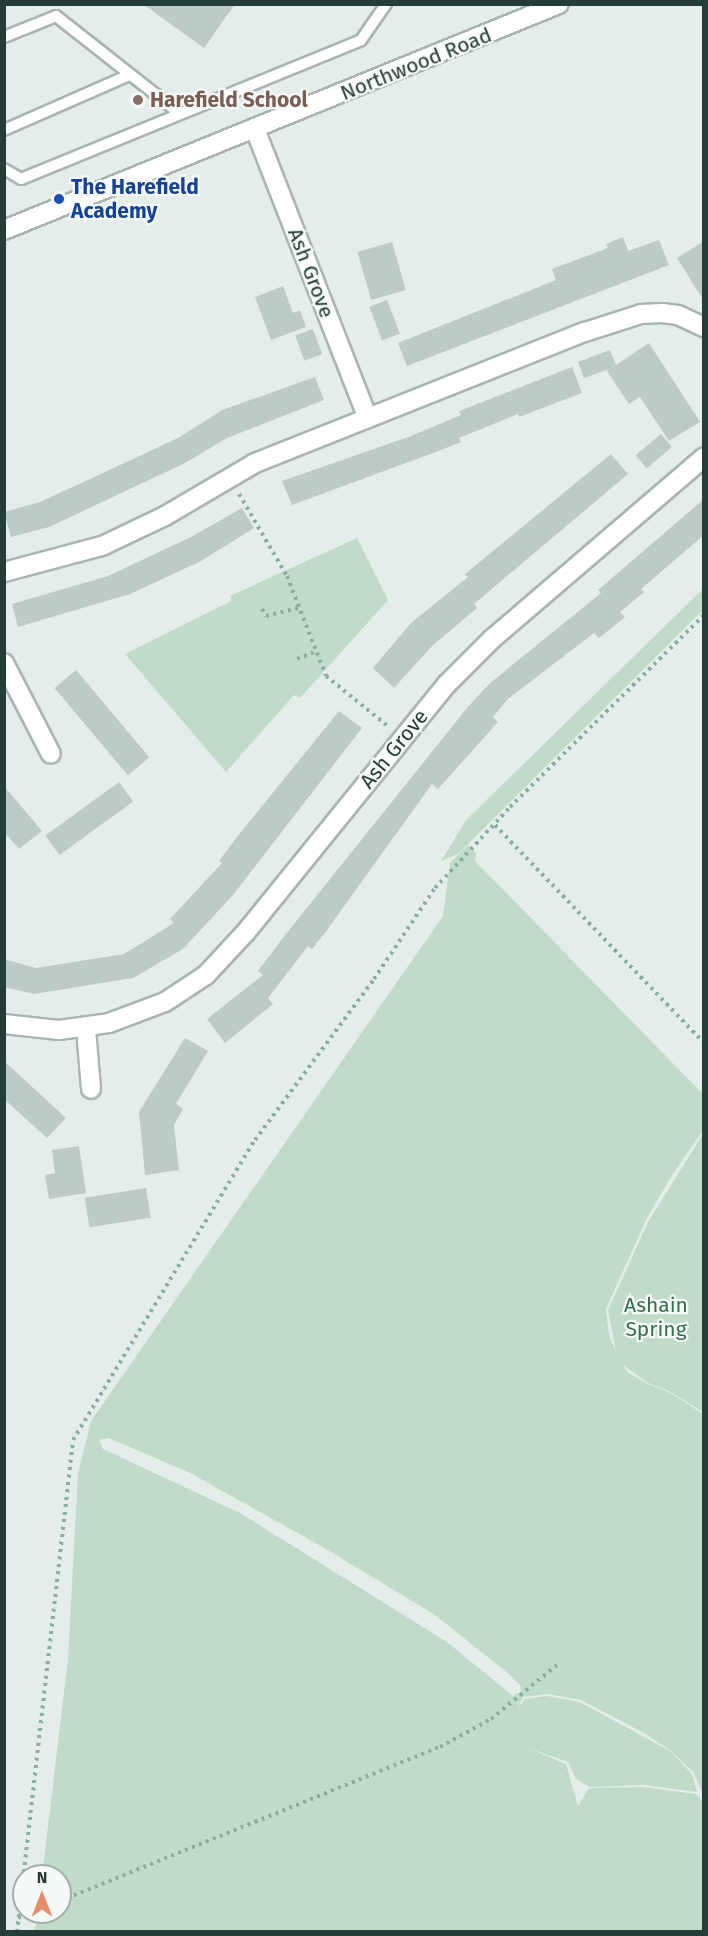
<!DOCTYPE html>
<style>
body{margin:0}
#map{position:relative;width:708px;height:1936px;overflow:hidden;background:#e5edea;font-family:"Fira Sans",sans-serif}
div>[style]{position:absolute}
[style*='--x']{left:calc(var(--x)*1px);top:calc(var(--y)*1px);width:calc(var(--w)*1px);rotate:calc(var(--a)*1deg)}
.green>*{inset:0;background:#c0dcc8}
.building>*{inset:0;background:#bdcac6;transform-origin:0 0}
.path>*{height:4px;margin-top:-2px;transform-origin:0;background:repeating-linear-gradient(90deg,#88aea3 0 3px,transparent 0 7.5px)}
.roads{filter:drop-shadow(2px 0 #a8b5b1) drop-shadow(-2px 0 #a8b5b1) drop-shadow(0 2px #a8b5b1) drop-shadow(0 -2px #a8b5b1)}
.service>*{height:10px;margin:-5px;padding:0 5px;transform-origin:5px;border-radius:5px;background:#fff}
.minor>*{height:18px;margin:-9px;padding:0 9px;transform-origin:9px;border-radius:9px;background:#fff}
.tertiary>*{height:18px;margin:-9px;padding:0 9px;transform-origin:9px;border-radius:9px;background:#fff}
.dots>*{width:16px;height:16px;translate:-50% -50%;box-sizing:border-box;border:3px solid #f5f9f7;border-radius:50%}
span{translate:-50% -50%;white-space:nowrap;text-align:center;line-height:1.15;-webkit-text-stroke:4.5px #f5f9f7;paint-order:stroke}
.street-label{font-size:21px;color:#253d38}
.education-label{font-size:21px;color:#785e54;font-weight:700}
.left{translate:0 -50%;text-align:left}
.transit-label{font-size:21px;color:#164399;font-weight:700}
.park-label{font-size:21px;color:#33714d}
.frame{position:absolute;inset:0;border:6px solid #253d38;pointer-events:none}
.north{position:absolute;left:12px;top:1864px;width:60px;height:60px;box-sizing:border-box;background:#f5f9f7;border:2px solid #a2aeab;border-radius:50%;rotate:0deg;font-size:16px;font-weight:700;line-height:24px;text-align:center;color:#253d38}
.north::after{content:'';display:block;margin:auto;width:21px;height:27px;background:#e78c69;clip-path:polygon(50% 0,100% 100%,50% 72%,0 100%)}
</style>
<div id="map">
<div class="green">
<i style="clip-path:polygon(357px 538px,388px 600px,300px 698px,294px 695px,226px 772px,125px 654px,231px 601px,230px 596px)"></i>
<i style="clip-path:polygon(703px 589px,703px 610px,458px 854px,441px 861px,466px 820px)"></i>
<i style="clip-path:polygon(evenodd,468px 845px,476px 853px,475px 861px,703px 1094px,703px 1130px,669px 1180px,646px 1220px,606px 1309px,609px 1335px,616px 1352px,608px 1310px,648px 1222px,703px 1134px,703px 1412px,671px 1392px,648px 1383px,623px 1365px,627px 1372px,648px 1384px,671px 1393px,703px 1414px,703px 1793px,693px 1772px,670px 1750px,642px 1732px,581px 1700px,547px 1694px,523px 1697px,518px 1708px,525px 1699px,547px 1696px,580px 1702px,670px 1751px,692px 1774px,697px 1792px,644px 1785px,590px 1787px,576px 1779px,568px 1762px,528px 1748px,566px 1764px,578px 1806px,589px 1788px,643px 1787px,696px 1794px,703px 1802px,703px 1931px,35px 1930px,38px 1912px,60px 1912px,60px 1876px,42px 1876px,68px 1659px,78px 1473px,91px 1421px,443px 916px,450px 863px,468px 845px,109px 1438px,190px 1473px,321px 1546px,435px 1615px,509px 1674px,520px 1685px,522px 1697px,518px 1693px,513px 1696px,447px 1642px,240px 1513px,103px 1449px,99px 1440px,109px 1438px)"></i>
</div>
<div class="building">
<i style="clip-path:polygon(143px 4px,235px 4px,204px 48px)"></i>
<i style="clip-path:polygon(623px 237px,628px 251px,659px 240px,669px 265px,407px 366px,398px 343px,556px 280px,552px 269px,608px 248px,606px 244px)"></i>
<i style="clip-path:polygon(704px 241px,704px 301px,677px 258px)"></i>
<i style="left:392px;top:242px;width:50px;height:36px;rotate:74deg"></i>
<i style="clip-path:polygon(283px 286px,293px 313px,300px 310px,306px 327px,271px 340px,255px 297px)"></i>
<i style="left:387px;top:300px;width:36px;height:19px;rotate:69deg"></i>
<i style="left:313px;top:329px;width:27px;height:19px;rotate:70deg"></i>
<i style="clip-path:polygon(649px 343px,700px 422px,669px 441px,640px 397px,629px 404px,607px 371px,609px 369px,584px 378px,578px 362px,610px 350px,616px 365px)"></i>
<i style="clip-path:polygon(572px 367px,582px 393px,519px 417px,518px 414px,459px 438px,461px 442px,441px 450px,292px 505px,282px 481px,411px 436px,461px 415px,459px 411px)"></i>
<i style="clip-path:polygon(315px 377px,324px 400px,227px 438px,185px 463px,49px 527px,11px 537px,4px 512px,40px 502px,131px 460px,180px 437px,222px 410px)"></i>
<i style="left:661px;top:434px;width:17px;height:33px;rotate:50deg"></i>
<i style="clip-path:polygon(611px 454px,628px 474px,474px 604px,477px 608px,432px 646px,394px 688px,373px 668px,411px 623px,468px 577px,465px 574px)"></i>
<i style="clip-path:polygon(704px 499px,704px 535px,641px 589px,644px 592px,620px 612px,625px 617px,599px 638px,594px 633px,508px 699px,493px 717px,498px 722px,438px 789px,432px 784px,324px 934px,312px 949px,308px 946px,268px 998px,273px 1004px,225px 1043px,207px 1019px,263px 975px,258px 971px,282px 939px,467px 708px,489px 684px,601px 593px,598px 590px)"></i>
<i style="clip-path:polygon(242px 508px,254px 528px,201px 561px,130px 594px,18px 627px,12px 604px,108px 576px,189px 538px)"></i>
<i style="left:76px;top:670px;width:114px;height:28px;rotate:50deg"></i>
<i style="clip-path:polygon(339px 711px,362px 728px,233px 895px,183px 949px,133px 978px,34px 994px,4px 987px,4px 959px,36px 968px,124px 954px,174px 923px,170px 919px,222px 863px,219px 861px,237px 837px)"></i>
<i style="left:119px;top:782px;width:24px;height:91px;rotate:54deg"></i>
<i style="clip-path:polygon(4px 786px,42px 831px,19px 849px,4px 832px)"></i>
<i style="clip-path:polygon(185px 1038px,208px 1051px,176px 1104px,183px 1109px,174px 1125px,179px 1170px,145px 1175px,139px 1112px)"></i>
<i style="clip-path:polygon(4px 1061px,66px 1118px,47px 1138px,4px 1099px)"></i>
<i style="clip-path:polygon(79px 1146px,86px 1193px,49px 1199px,45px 1175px,55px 1173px,52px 1150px)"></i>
<i style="left:146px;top:1188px;width:30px;height:62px;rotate:81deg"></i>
</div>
<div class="path">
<i style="--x:239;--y:494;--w:95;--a:59.7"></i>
<i style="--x:287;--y:576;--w:107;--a:68.7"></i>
<i style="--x:326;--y:676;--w:81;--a:39"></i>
<i style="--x:262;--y:609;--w:8;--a:60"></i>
<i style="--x:266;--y:616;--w:34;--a:-14"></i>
<i style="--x:297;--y:659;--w:22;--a:-22"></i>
<i style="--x:495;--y:825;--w:302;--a:46.2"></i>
<i style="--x:60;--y:1901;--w:410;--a:-22.1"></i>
<i style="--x:440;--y:1747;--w:58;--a:-28.8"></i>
<i style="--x:491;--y:1719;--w:85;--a:-39.3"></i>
<i style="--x:18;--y:1918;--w:15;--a:-23"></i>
<i style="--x:17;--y:1932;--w:495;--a:-83.5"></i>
<i style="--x:73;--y:1440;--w:351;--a:-58.8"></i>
<i style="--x:255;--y:1140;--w:200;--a:-53.5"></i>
<i style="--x:374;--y:979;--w:110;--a:-56.2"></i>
<i style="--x:435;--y:888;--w:110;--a:-47.2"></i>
<i style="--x:510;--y:807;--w:273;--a:-44.7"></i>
</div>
<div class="roads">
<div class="service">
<i style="--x:4;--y:37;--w:56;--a:-22"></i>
<i style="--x:56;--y:16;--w:150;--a:38.2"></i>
<i style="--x:174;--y:109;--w:6;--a:72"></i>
<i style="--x:4;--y:130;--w:137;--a:-23.7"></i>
<i style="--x:4;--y:169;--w:20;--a:30"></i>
<i style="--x:21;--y:179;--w:367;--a:-22.2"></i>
<i style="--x:361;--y:40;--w:44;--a:-55.2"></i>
</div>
<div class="minor">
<i style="--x:255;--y:129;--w:309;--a:68.7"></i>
<i style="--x:4;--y:572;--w:101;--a:-14.9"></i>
<i style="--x:102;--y:546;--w:70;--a:-25.5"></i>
<i style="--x:165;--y:516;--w:104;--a:-30.5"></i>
<i style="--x:255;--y:463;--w:355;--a:-21.7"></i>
<i style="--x:585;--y:332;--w:59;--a:-17.8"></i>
<i style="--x:641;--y:314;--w:21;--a:-3"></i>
<i style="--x:662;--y:313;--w:16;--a:7"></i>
<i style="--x:678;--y:315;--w:29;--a:25"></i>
<i style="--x:4;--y:663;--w:102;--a:62.7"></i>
<i style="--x:4;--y:1024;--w:55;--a:6.2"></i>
<i style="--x:59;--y:1030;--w:50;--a:-8"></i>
<i style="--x:109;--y:1023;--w:60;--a:-20.6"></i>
<i style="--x:165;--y:1002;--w:49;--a:-33.4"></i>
<i style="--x:206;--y:975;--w:59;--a:-47.1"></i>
<i style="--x:246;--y:932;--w:319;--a:-51"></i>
<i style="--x:447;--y:684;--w:64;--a:-45"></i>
<i style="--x:492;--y:639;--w:279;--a:-40.6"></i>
<i style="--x:86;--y:1029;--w:60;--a:85.2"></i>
</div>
<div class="tertiary">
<i style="--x:4;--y:230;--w:599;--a:-22.16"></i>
</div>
</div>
<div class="dots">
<i style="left:138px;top:100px;background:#8d6e63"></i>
<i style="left:59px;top:199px;background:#1a4fb4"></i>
</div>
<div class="street-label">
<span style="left:416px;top:64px;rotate:-22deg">Northwood Road</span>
<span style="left:311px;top:273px;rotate:69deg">Ash Grove</span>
<span style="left:394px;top:749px;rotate:-51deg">Ash Grove</span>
</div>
<div class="education-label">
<span class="left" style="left:150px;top:100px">Harefield School</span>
</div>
<div class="transit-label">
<span class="left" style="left:71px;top:199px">The Harefield<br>Academy</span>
</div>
<div class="park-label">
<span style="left:656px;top:1317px">Ashain<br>Spring</span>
</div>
<div class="frame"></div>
<div class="north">N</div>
</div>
